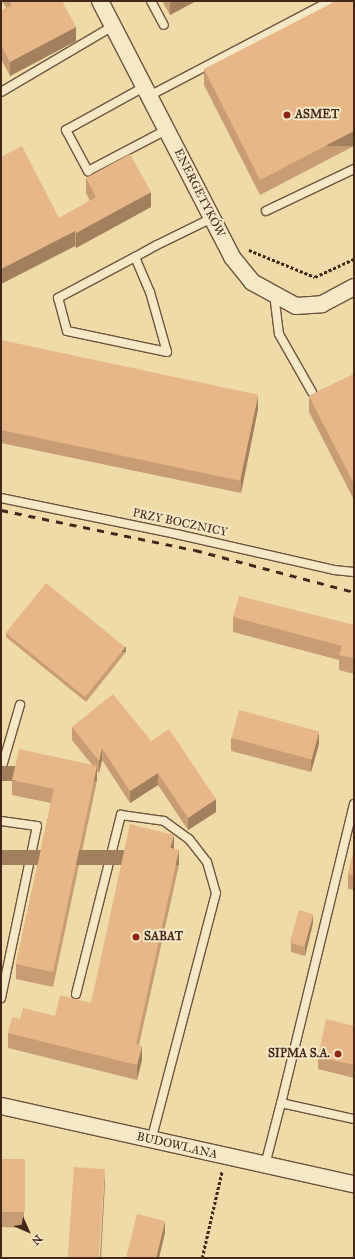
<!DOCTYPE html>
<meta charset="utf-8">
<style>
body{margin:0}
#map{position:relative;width:355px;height:1259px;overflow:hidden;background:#eedba8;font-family:"IM FELL Great Primer",serif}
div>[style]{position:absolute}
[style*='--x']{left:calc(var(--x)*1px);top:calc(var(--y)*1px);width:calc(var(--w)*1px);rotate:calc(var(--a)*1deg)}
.path>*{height:2.5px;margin-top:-1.25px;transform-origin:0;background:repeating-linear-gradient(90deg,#44271c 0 3px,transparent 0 5px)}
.roads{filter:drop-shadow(1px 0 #6e543f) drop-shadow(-1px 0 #6e543f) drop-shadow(0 1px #6e543f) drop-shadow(0 -1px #6e543f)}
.service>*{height:8px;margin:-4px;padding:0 4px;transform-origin:4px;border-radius:4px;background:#f4e8c6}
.minor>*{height:16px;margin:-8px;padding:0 8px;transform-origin:8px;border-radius:8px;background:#f4e8c6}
.rail>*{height:3px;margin-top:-1.5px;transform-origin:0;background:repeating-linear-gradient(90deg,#44271c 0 7px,transparent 0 14px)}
.wall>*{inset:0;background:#c89d74}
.shaded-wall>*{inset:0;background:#a2805e;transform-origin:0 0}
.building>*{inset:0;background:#e8b787;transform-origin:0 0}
.dots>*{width:11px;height:11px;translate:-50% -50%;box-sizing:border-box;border:2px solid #f4e8c6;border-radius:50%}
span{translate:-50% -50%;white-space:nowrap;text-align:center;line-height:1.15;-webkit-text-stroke:4px #f4e8c6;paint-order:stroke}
.poi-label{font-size:12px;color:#44271c;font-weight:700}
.left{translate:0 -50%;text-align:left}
.right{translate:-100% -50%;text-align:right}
.street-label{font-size:12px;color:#44271c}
.frame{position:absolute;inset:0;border:2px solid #44271c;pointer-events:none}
.north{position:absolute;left:8px;top:1211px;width:40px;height:40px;-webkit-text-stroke:3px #f4e8c6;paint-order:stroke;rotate:135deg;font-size:11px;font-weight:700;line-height:16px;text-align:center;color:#44271c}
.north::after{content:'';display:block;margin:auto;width:14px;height:18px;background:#44271c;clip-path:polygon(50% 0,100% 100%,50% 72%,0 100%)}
</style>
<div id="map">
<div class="path">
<i style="--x:249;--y:250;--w:71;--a:22.2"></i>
<i style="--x:315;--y:277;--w:43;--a:-24.8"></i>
<i style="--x:202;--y:1258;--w:89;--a:-77.1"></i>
</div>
<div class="roads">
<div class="service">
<i style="--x:151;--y:1;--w:27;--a:62"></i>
<i style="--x:144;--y:87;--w:89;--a:151.1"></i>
<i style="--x:66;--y:130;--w:47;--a:61.8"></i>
<i style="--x:88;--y:171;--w:88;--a:-27.7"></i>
<i style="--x:1;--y:92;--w:130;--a:-30.5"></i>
<i style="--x:149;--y:96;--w:204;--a:-27.7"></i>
<i style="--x:266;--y:211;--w:98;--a:-25.5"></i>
<i style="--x:135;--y:257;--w:38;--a:67"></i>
<i style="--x:150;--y:292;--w:62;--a:74.2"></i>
<i style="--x:167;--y:352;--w:102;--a:-168.1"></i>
<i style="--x:67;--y:331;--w:34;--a:-105"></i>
<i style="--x:58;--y:298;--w:87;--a:-28"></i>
<i style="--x:135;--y:257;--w:25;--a:-29"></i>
<i style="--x:157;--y:245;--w:61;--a:-26.1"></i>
<i style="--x:274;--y:294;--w:40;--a:82.9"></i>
<i style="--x:279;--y:334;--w:67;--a:60.4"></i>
<i style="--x:1;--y:498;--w:179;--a:11.6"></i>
<i style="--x:176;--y:534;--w:162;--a:12.8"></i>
<i style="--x:334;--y:570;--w:20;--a:6"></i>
<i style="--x:1;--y:770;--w:68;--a:-73.7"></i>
<i style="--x:354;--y:804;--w:308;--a:103.7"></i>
<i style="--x:281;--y:1103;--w:75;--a:12.4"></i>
<i style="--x:1;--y:821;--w:36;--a:8"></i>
<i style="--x:37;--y:826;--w:176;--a:101.8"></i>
<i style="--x:76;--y:994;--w:185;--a:-75.9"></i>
<i style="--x:121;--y:815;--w:43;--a:7.9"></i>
<i style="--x:164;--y:821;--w:31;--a:36"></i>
<i style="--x:189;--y:839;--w:29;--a:52"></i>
<i style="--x:207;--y:862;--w:32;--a:74"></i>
<i style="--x:216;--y:893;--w:255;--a:104.7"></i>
<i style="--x:265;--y:1165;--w:64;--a:-75.5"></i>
</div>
<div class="minor">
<i style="--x:100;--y:1;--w:288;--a:62.7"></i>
<i style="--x:232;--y:257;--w:32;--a:51"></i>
<i style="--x:252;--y:282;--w:50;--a:28.6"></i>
<i style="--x:296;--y:306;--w:26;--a:-4"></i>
<i style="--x:322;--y:304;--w:36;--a:-28"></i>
<i style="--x:1;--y:1106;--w:362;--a:12.5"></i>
</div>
</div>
<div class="rail">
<i style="--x:1;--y:510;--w:198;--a:11.7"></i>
<i style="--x:195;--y:550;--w:164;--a:14.8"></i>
</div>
<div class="wall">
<i style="clip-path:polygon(2px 1px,62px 1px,76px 41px,10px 76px,1px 59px,1px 11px,6px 8px)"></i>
<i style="clip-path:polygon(162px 1px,196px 1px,170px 15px)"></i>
<i style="clip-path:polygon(354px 1px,354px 146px,260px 195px,204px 85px,204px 69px)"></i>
<i style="clip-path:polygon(1px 157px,59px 218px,90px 201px,86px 193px,86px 178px,151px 207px,76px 248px,75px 246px,1px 284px)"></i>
<i style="clip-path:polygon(1px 340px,258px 409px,241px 493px,1px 443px)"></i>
<i style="clip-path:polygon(354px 374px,354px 500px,309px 412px,309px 396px)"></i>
<i style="clip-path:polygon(233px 617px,354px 625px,354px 674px,339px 670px,339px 660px,233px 632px)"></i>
<i style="clip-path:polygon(6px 633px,126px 652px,86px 702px,6px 637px)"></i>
<i style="clip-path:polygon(72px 727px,151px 741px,216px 812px,188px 830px,158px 785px,130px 803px,102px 760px,99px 773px,97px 771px,97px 781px,53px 987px,16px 979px,16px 964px,51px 803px,12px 795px,12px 780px,92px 765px,72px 740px)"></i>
<i style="clip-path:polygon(231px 738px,319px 744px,311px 772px,231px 751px)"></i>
<i style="clip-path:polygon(174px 849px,179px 865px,139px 1045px,142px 1060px,137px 1080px,8px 1048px,8px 1033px,20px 1019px,55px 1016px,91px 1003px)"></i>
<i style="clip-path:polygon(354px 850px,354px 890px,348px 889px,348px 874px)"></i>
<i style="clip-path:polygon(313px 923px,305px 956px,291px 952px,291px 943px)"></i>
<i style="clip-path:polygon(354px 1026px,354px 1078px,318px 1069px,318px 1057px)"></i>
<i style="clip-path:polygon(1px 1159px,25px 1174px,23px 1228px,1px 1227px)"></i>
</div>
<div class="shaded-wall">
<i style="clip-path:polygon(173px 1px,196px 1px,170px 15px,170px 3px)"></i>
<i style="clip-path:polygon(76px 27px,76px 41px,10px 76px,10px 62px)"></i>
<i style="left:354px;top:131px;width:15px;height:106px;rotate:90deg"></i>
<i style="clip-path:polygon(151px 192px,151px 207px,76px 248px,76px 233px)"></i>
<i style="clip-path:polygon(75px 231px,75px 246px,1px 284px,1px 269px)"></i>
<i style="clip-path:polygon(258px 394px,258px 409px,241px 493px,241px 478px)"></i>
<i style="left:126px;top:647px;width:5px;height:64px;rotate:90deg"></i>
<i style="clip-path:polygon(319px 731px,319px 744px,311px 772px,311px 760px)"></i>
<i style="clip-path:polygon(102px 748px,102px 760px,99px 773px,99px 761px)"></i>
<i style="left:97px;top:766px;width:15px;height:211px;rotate:90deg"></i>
<i style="clip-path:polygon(158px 773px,158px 785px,130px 803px,130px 791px)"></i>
<i style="clip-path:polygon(216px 799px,216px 812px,188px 830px,188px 818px)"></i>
<i style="clip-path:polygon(174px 835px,174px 849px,170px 848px)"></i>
<i style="left:179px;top:850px;width:15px;height:199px;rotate:90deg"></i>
<i style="clip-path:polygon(313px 914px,313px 923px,305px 956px,305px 947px)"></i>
<i style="clip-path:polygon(142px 1046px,142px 1060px,137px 1080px,137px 1065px)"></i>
<i style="clip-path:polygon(25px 1159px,25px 1174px,23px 1228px,23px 1212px)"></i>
<i style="clip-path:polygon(105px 1169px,105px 1182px,101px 1258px,100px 1258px)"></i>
<i style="clip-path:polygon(165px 1221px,165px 1233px,159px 1258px,156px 1258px)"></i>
</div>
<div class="building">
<i style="clip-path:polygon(9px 1px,62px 1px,76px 27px,10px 62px,1px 45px,1px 11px,12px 5px)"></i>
<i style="clip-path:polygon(336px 1px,354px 1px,354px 131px,260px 180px,204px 69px)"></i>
<i style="clip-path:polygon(22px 146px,59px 218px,96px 197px,86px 178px,130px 154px,151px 192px,76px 233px,75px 231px,1px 269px,1px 157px)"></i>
<i style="left:1px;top:340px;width:263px;height:88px;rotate:12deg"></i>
<i style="clip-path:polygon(354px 374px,354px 484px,309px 396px)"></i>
<i style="left:46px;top:583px;width:102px;height:64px;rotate:39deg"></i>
<i style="clip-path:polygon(239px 596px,354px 625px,354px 658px,339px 655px,342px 646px,233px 617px)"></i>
<i style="clip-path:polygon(113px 694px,151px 741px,169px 729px,216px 799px,188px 818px,158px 773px,130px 791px,102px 748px,99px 761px,72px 727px)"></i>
<i style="left:239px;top:710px;width:83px;height:29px;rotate:15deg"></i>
<i style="clip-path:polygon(19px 749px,97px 766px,53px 972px,16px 964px,54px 789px,12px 780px)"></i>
<i style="clip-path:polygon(130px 824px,174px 835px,170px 848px,179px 850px,136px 1044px,142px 1046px,137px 1065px,8px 1033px,12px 1017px,20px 1019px,23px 1008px,55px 1016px,60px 995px,91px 1003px)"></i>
<i style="clip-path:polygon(354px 850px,354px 875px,348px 874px)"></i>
<i style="left:299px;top:910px;width:15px;height:34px;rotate:16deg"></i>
<i style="clip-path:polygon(326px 1019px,354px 1026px,354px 1065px,318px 1057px)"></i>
<i style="left:1px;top:1159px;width:24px;height:53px"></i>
<i style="left:74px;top:1167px;width:31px;height:91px;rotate:4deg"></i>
<i style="clip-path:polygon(137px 1214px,165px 1221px,156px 1258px,126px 1258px)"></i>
</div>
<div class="dots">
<i style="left:287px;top:115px;background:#8f2418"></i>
<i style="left:136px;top:937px;background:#8f2418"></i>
<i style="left:338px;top:1054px;background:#8f2418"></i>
</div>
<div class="poi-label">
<span class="left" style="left:295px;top:115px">ASMET</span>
<span class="left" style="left:144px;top:937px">SABAT</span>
<span class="right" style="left:330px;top:1054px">SIPMA S.A.</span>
</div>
<div class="street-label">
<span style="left:199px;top:193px;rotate:63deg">ENERGETYKÓW</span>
<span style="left:180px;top:523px;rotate:12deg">PRZY BOCZNICY</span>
<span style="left:177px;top:1146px;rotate:13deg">BUDOWLANA</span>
</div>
<div class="frame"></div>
<div class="north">N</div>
</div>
